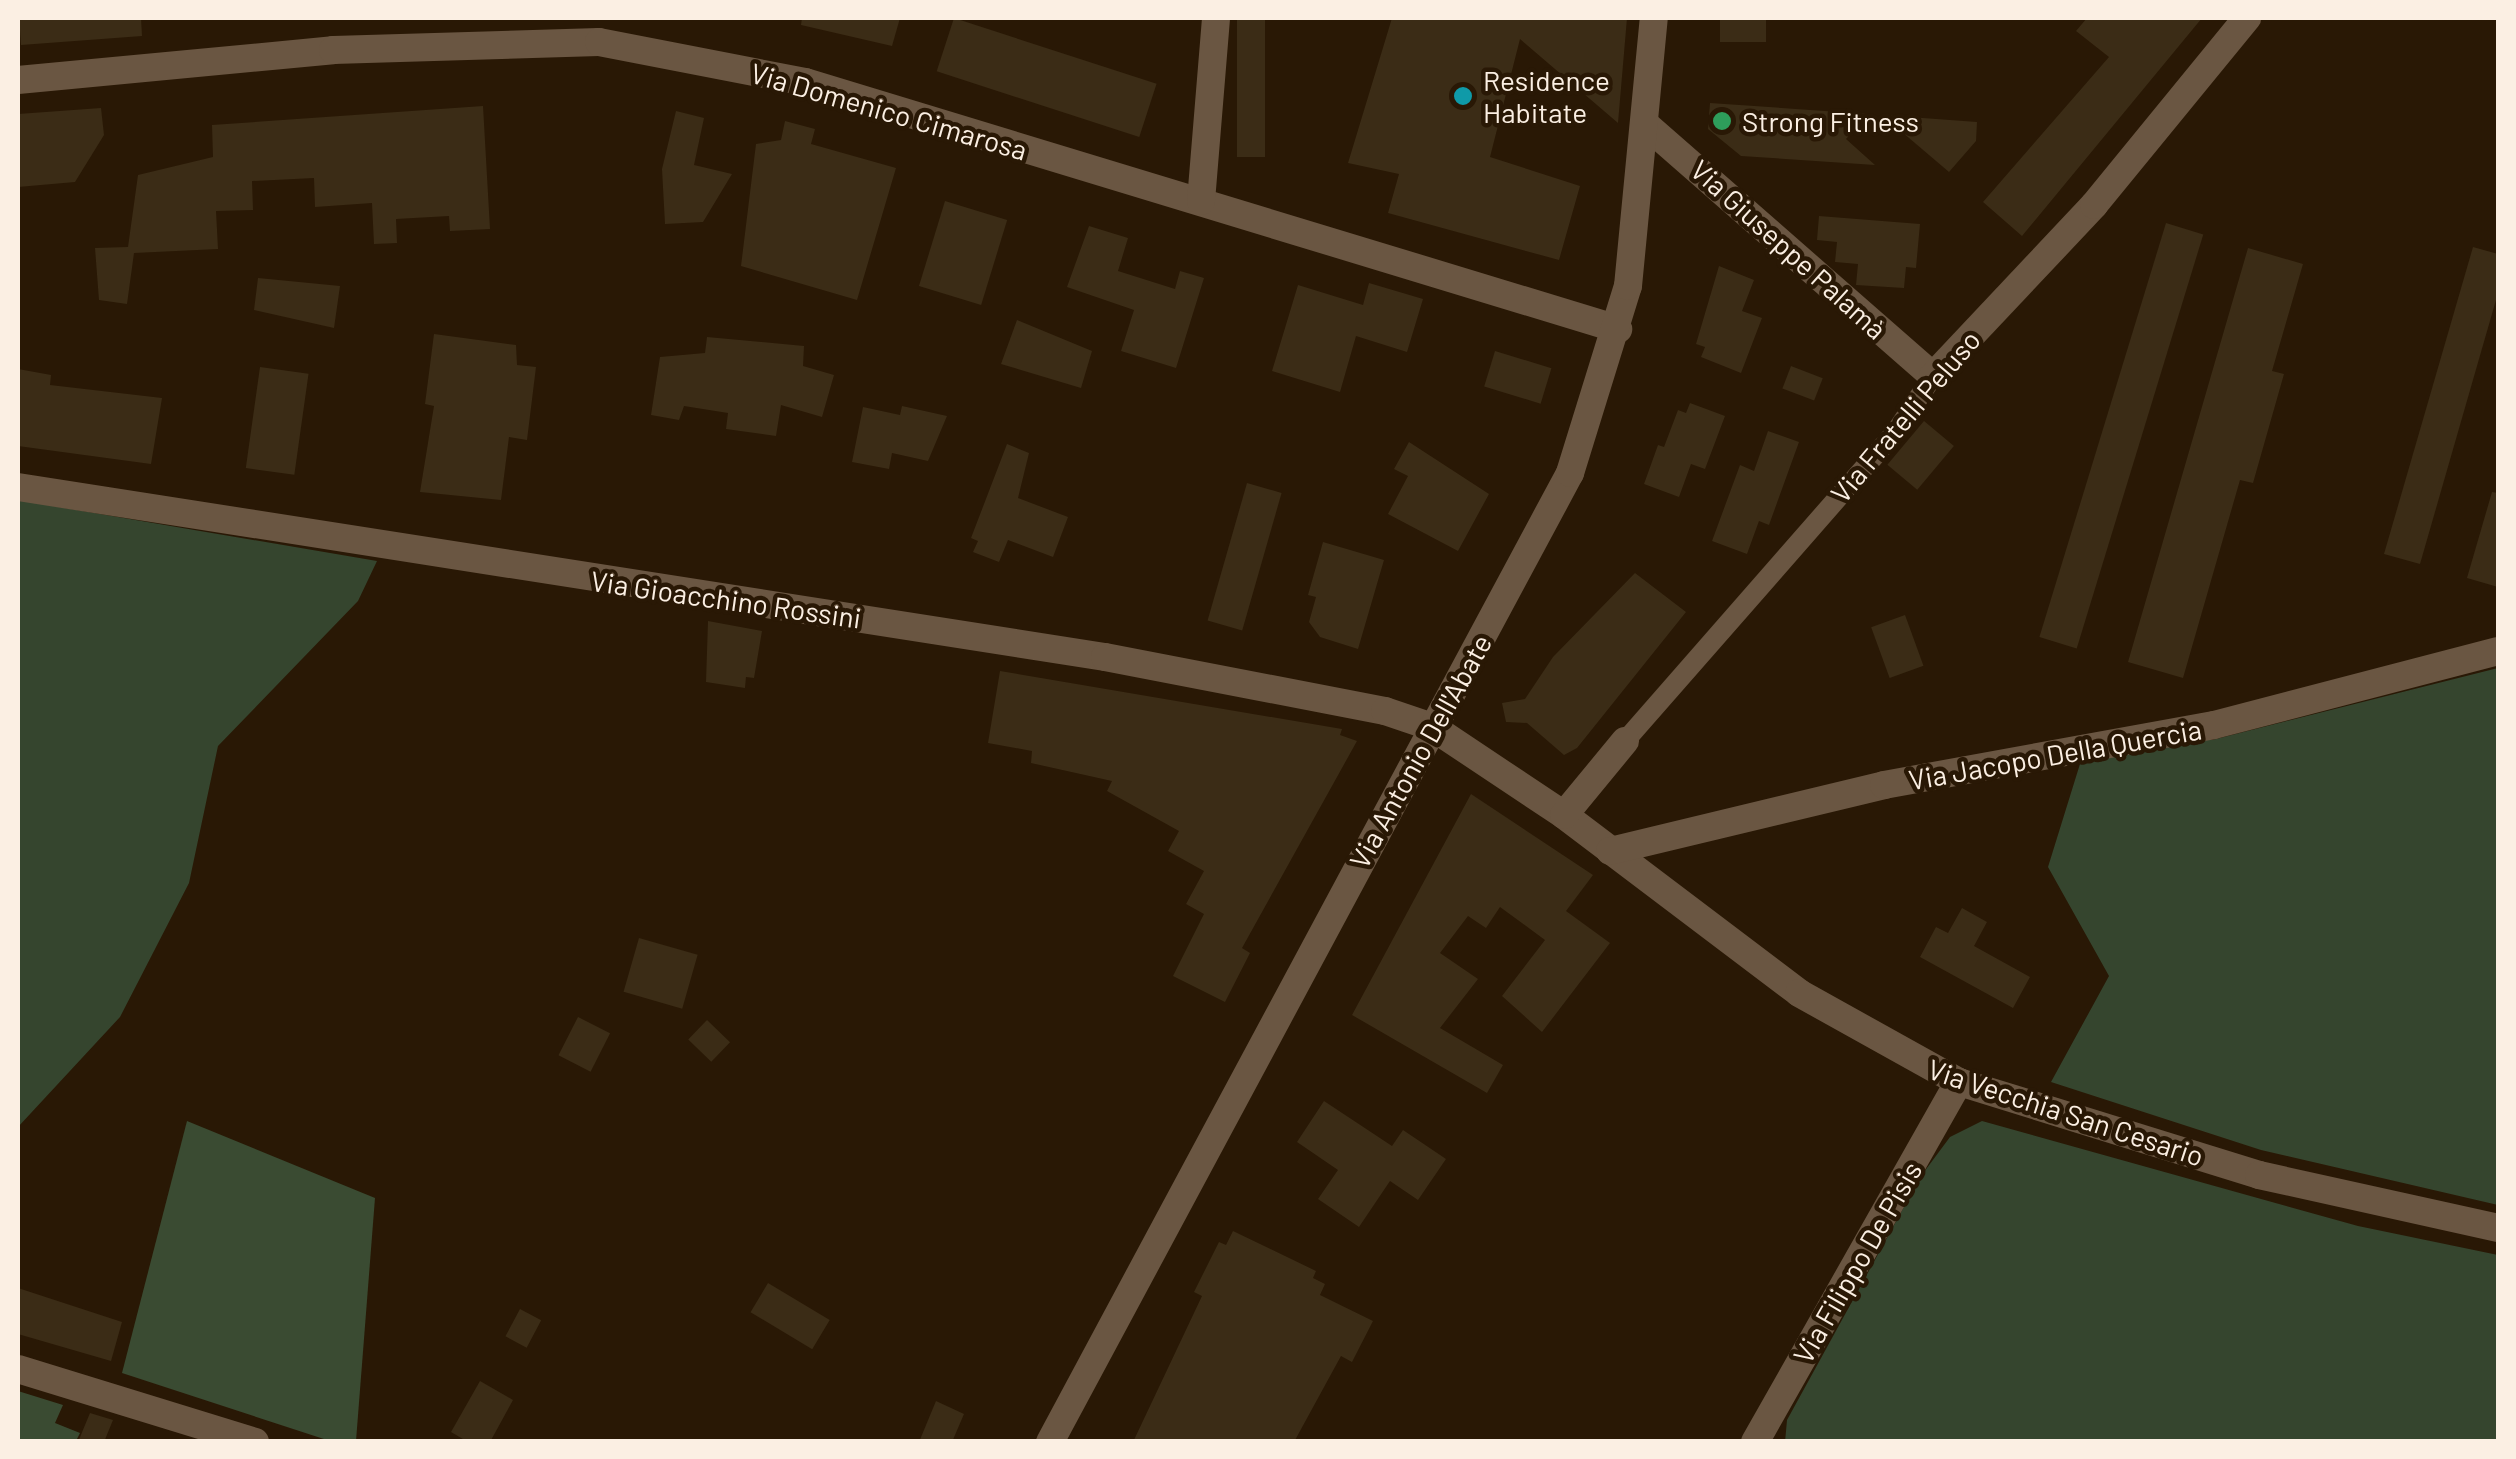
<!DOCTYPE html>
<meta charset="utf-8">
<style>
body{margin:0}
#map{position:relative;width:2516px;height:1459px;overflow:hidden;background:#291805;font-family:Barlow,sans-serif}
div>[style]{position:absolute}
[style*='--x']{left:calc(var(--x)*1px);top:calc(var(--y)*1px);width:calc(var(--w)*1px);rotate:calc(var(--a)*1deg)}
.green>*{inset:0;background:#35452e}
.forest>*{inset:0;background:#3a4b32}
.building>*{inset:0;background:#3b2c16;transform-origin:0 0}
.pedestrian>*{height:20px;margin:-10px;padding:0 10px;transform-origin:10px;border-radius:10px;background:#6a5642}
.minor>*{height:28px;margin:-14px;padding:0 14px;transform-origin:14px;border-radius:14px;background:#6a5642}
.secondary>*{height:28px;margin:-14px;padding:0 14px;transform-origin:14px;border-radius:14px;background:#6a5642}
.dots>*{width:28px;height:28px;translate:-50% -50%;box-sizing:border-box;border:5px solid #291805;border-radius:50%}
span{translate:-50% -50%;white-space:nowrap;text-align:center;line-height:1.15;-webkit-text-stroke:9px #291805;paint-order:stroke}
.poi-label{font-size:28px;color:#fbefe3}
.left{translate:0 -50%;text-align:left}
.street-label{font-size:28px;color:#fbefe3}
.frame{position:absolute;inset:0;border:20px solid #fbefe3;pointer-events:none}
</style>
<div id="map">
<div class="green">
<i style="clip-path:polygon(18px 500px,377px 561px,358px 601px,218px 746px,189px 883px,120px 1017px,18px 1127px)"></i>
<i style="clip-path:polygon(2498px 668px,2498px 1205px,2261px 1150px,2051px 1082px,2109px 976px,2048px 867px,2084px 751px,2122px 757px,2163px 737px,2212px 740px)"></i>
<i style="clip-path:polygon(1982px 1121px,2358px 1226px,2498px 1255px,2498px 1441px,1785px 1442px,1787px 1420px,1921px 1176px,1950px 1137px)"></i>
</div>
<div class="forest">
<i style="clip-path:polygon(187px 1121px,375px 1198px,356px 1441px,330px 1441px,122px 1373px)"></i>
<i style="clip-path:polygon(18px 1391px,63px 1405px,55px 1423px,80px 1433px,76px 1441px,18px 1441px)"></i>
</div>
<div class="building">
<i style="clip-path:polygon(19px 18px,141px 18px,142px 36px,21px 45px)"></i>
<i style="clip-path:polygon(802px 18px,900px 18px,892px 46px,801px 25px)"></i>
<i style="left:954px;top:18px;width:213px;height:56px;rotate:18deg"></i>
<i style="left:1237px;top:18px;width:28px;height:139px"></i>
<i style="clip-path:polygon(1392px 18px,1627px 18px,1618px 123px,1520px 39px,1490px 157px,1580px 186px,1559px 260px,1388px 213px,1399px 174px,1348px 163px)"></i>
<i style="left:1720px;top:18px;width:46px;height:24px"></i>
<i style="clip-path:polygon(2087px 18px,2202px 18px,2022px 236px,1983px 202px,2109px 57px,2076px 31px)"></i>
<i style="clip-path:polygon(1710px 103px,1868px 114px,1846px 139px,1875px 165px,1741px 156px,1708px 129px)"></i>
<i style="clip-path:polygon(483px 106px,490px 229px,450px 231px,449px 216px,396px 219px,397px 243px,374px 244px,372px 203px,315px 207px,314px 178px,252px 181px,253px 210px,216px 211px,218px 249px,134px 253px,127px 304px,99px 300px,95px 248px,128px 247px,138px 175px,213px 157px,212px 125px)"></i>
<i style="clip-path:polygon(101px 108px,104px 135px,75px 182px,18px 187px,18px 114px)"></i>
<i style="clip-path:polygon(676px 111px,704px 118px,694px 165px,732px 174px,703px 222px,665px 224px,662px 169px)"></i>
<i style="clip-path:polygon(1882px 115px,1977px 122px,1976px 141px,1949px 172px)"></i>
<i style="clip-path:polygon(785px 121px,815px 129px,811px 144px,896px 168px,857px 300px,741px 266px,756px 144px,781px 140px)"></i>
<i style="left:945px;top:201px;width:65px;height:89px;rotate:17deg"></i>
<i style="clip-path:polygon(1819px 216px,1920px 224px,1916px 268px,1906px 267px,1904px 288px,1856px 285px,1858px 264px,1835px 262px,1837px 242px,1817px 240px)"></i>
<i style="left:2166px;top:223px;width:39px;height:433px;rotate:17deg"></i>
<i style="clip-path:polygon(1089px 226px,1128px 238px,1118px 271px,1175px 289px,1180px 271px,1204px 278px,1176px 368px,1121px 351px,1134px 310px,1067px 287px)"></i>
<i style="clip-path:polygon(2473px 247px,2498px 254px,2498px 293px,2420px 564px,2384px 554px)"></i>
<i style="clip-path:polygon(2248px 248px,2303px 264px,2272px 371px,2284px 374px,2253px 483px,2240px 480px,2183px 678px,2128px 662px)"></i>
<i style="clip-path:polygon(1719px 266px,1754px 280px,1742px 311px,1762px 318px,1741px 373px,1701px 357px,1705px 347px,1696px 344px)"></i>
<i style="clip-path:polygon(258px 278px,340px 286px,334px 328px,254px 310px)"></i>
<i style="clip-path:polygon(1369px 283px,1423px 299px,1407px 352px,1356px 336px,1340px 392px,1272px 371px,1298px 285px,1363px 305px)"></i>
<i style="clip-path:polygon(1017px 320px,1092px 351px,1081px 388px,1001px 364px)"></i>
<i style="clip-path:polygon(434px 334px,516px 345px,517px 365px,536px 367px,527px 440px,509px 437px,501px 500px,420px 492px,434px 406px,425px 404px)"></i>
<i style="clip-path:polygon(707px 337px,804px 346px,803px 366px,834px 375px,822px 417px,781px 405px,776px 436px,726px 429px,728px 413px,684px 406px,679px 420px,651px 415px,660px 357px,705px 353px)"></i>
<i style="left:1495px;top:351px;width:59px;height:37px;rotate:17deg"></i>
<i style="left:1791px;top:366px;width:34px;height:24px;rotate:21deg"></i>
<i style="left:260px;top:367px;width:49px;height:102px;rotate:8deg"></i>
<i style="clip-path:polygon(18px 369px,51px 375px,50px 385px,162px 398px,151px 464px,18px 446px)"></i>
<i style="clip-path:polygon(1690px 403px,1725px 416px,1705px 469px,1691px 464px,1679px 497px,1644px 484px,1658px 445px,1664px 447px,1678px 410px,1686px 413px)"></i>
<i style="clip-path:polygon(902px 406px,947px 416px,928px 461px,892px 453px,889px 469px,852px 462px,863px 407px,900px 415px)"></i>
<i style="left:1924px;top:421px;width:39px;height:57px;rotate:40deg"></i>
<i style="clip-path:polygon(1768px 431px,1799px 442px,1769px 525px,1759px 521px,1747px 554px,1712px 541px,1740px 465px,1754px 471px)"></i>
<i style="clip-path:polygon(1409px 442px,1489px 494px,1458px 551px,1388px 514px,1408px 476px,1394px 469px)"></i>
<i style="clip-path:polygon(1007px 444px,1029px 453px,1018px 498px,1068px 517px,1053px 557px,1008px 540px,999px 562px,973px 552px,978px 541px,971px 538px)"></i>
<i style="left:1247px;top:483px;width:36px;height:143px;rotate:16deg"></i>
<i style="clip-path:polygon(2492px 492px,2498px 493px,2498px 587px,2467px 578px)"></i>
<i style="clip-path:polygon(1323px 542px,1384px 560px,1358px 649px,1320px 637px,1309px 622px,1316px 597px,1308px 595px)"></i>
<i style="clip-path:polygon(1635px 573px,1686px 612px,1577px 748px,1564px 755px,1527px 723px,1506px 722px,1502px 703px,1525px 699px,1553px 657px)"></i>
<i style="left:1905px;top:615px;width:54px;height:36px;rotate:70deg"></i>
<i style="clip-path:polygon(708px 621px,762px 631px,754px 678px,746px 677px,745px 688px,706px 682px)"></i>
<i style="clip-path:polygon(1000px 671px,1342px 729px,1340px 735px,1357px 741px,1242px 948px,1250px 953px,1225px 1002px,1173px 976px,1204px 914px,1186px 904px,1204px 871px,1168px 851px,1179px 831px,1107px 791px,1112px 781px,1031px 763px,1032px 751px,988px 743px)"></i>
<i style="clip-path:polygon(1471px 794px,1593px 875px,1566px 911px,1610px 943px,1542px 1032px,1502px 996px,1545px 940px,1500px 907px,1486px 928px,1468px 916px,1440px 953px,1478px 979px,1440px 1028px,1503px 1065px,1487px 1093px,1352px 1015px)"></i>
<i style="clip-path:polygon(1962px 908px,1987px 922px,1974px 946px,2030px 977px,2013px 1008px,1920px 957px,1936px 927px,1948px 933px)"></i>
<i style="left:639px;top:938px;width:61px;height:56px;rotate:16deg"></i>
<i style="left:578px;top:1017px;width:36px;height:43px;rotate:27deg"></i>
<i style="left:707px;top:1020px;width:32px;height:27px;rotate:44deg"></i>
<i style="clip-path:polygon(1324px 1101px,1392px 1146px,1403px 1130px,1446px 1159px,1418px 1200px,1390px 1181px,1359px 1227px,1318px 1199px,1338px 1170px,1297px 1142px)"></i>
<i style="clip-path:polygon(1233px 1231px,1316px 1271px,1313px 1278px,1325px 1284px,1320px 1295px,1373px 1321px,1352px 1362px,1341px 1356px,1294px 1442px,1133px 1442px,1202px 1296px,1194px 1292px,1219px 1242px,1226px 1245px)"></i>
<i style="left:768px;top:1283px;width:72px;height:34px;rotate:31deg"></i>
<i style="clip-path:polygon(18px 1288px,122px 1322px,111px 1361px,18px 1334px)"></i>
<i style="left:520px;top:1309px;width:24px;height:31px;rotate:28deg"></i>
<i style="clip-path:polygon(480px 1381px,513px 1400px,490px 1442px,468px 1442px,451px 1432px)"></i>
<i style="clip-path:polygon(936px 1401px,964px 1414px,952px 1442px,919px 1442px)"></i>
<i style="clip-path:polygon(90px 1413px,113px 1420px,104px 1442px,78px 1442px)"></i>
</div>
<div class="pedestrian">
<i style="--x:1625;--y:741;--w:410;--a:-48.8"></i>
<i style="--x:1895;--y:433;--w:69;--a:-56.3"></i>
</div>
<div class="minor">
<i style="--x:18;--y:80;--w:316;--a:-5.4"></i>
<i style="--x:333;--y:50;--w:266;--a:-1.7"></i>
<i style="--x:599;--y:42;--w:210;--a:11"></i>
<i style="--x:805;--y:82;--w:850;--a:16.9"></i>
<i style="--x:1645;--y:124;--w:383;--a:41.2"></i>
<i style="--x:1933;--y:376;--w:235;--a:-46.7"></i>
<i style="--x:2094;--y:205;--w:242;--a:-50.7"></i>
<i style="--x:1201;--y:201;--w:184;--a:-85.3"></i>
<i style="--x:18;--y:487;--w:1100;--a:8.89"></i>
<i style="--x:1105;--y:657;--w:285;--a:10.9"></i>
<i style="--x:1385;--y:711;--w:50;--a:18.8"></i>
<i style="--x:1432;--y:727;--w:159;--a:33.7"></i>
<i style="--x:1564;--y:815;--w:295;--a:37.1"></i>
<i style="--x:1799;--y:993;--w:183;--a:29.1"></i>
<i style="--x:1959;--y:1082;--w:314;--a:17.2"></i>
<i style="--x:2259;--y:1175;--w:245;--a:12.5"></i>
<i style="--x:1564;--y:815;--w:96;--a:-50.5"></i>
<i style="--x:1610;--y:851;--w:282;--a:-13.5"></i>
<i style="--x:1884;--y:785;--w:335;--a:-10.3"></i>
<i style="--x:2214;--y:725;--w:293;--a:-14.6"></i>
<i style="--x:1755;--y:1442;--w:414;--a:-60.5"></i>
</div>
<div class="secondary">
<i style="--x:18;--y:1369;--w:248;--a:17.1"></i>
<i style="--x:1050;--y:1442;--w:1100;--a:-61.78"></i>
<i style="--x:1570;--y:473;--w:196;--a:-72.8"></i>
<i style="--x:1628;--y:286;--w:269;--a:-84.5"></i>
</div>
<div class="dots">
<i style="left:1463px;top:96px;background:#0f9aa8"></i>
<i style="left:1722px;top:121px;background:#2e9e5b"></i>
</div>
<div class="poi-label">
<span class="left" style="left:1483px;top:96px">Residence<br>Habitate</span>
<span class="left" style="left:1742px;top:121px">Strong Fitness</span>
</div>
<div class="street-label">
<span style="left:889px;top:111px;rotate:16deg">Via Domenico Cimarosa</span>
<span style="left:1789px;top:249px;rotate:42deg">Via Giuseppe Palamà</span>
<span style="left:1905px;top:416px;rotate:-50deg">Via Fratelli Peluso</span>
<span style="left:726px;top:599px;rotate:8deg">Via Gioacchino Rossini</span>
<span style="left:1420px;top:751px;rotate:-61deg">Via Antonio Dell'Abate</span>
<span style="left:2055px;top:754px;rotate:-10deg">Via Jacopo Della Quercia</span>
<span style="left:2066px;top:1112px;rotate:18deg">Via Vecchia San Cesario</span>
<span style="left:1857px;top:1262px;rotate:-60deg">Via Filippo De Pisis</span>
</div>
<div class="frame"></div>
</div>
